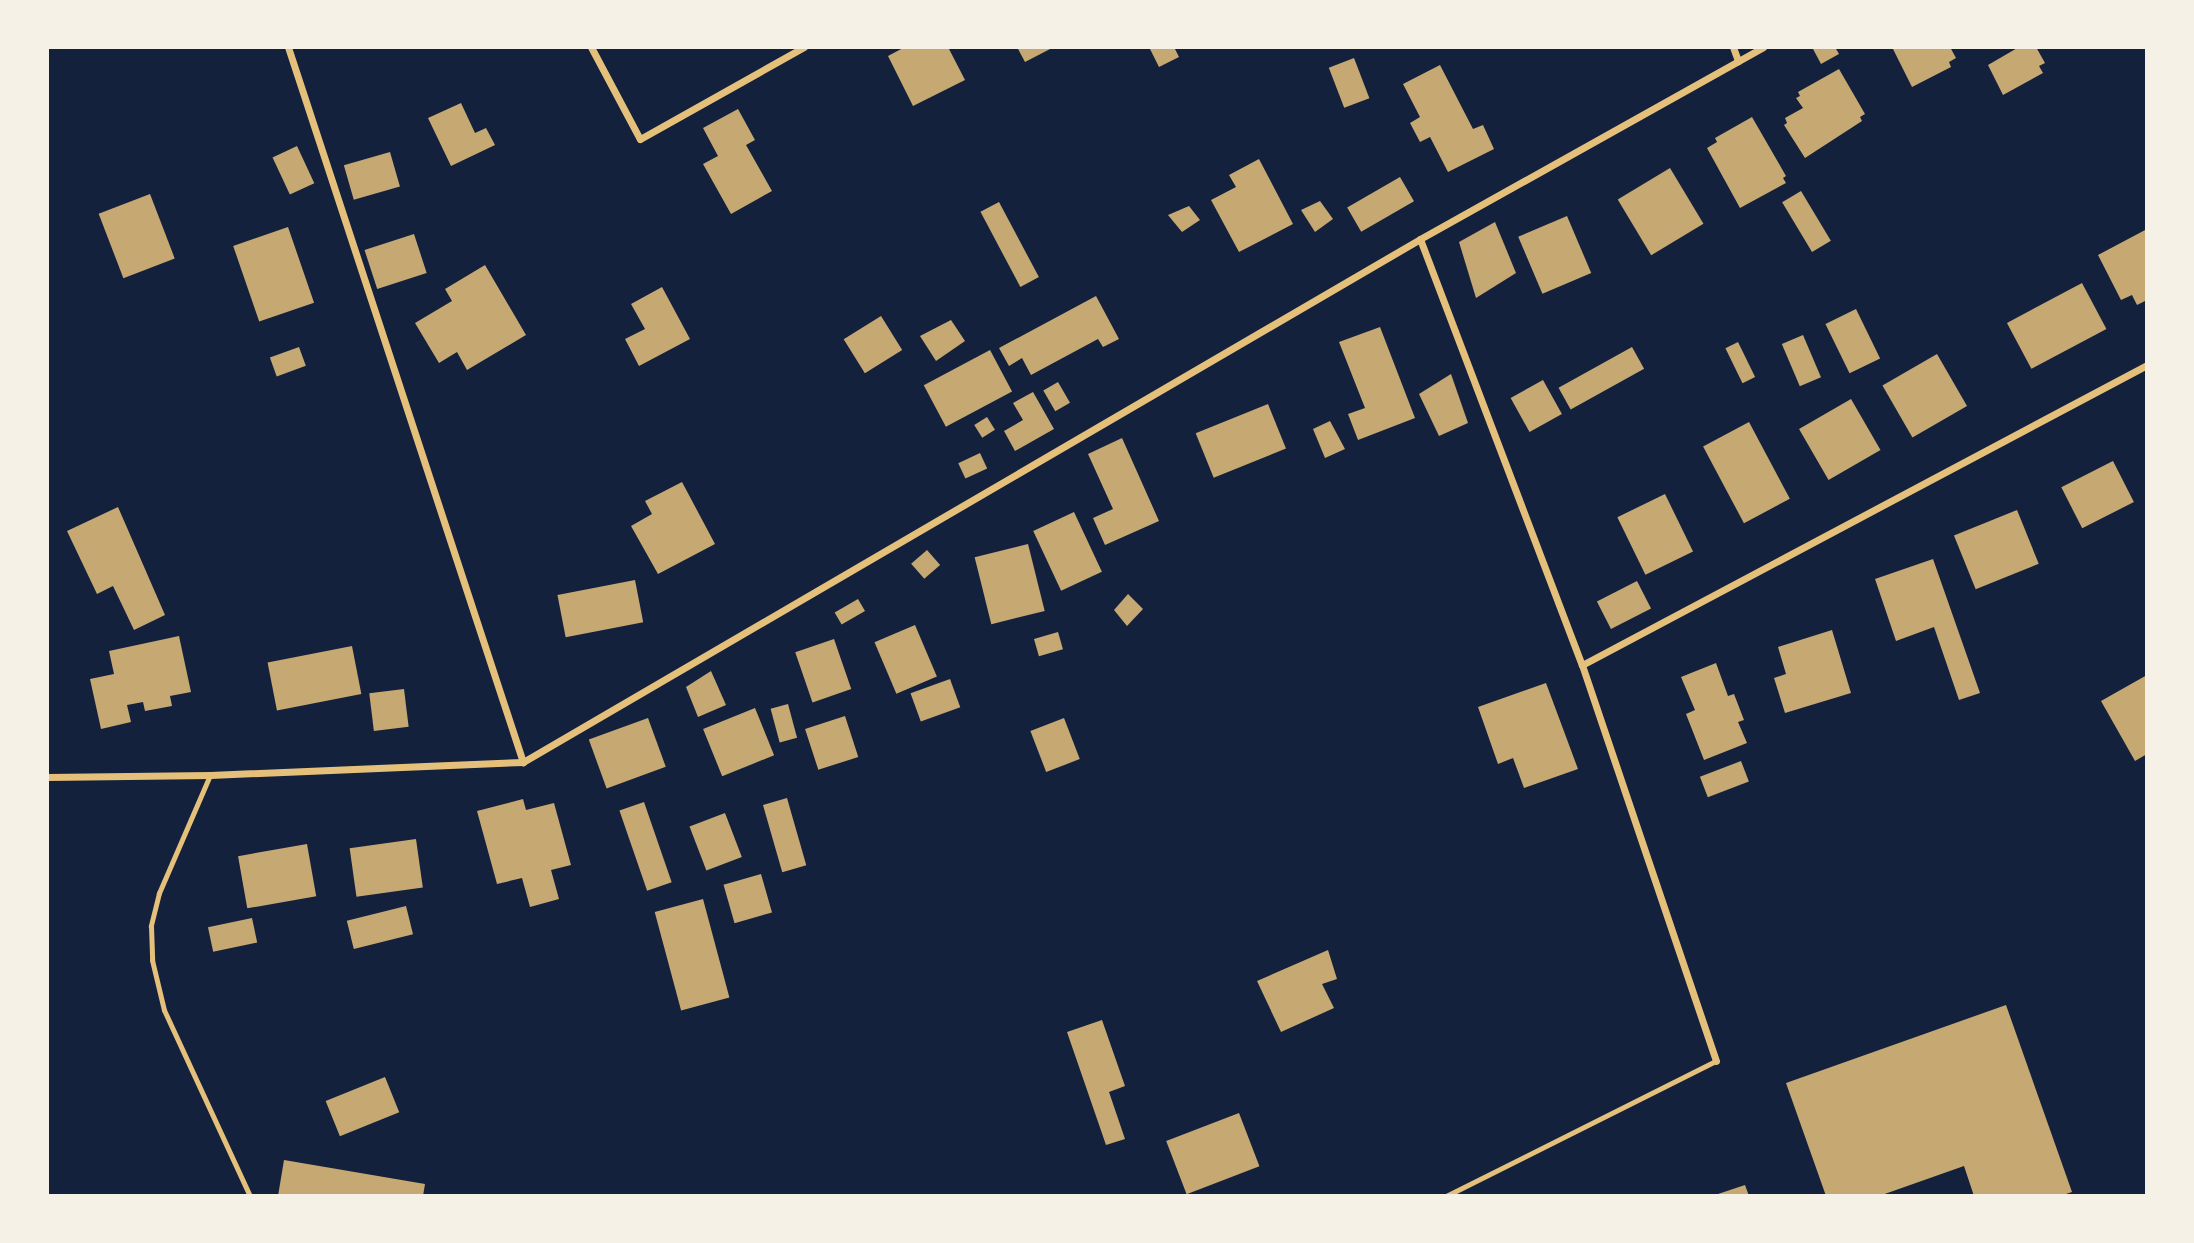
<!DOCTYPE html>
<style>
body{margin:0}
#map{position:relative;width:2194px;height:1243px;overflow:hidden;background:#14213d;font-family:"Open Sans",sans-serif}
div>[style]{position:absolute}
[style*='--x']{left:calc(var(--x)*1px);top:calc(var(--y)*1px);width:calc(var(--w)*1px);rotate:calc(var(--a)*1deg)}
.building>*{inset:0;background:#c6a872;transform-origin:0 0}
.service>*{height:5px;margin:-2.5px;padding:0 2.5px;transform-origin:2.5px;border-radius:2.5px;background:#e5c07b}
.minor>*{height:7px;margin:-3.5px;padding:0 3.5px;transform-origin:3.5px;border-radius:3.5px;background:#e5c07b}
span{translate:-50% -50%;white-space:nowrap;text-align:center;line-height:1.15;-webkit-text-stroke:6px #f6f1e7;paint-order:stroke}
.frame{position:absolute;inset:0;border:49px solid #f6f1e7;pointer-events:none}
</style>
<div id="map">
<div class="building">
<i style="clip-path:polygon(905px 47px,948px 47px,965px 80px,913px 106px,888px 56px)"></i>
<i style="clip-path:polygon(1017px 47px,1054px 47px,1025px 62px)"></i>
<i style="clip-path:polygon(1149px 47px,1174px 47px,1179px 57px,1159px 67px)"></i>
<i style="clip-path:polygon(1812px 47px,1835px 47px,1839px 54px,1821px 64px)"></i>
<i style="clip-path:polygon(1892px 47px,1950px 47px,1956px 58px,1949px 62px,1951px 67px,1912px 87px)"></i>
<i style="clip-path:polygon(2019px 47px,2036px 47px,2045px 63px,2039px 66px,2043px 73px,2003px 95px,1988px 65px)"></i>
<i style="left:1354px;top:58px;width:43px;height:27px;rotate:69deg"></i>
<i style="clip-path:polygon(1440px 65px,1473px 129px,1483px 125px,1494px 149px,1448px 172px,1430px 137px,1420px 142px,1410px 123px,1420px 117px,1403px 84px)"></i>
<i style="clip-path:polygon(1839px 69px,1865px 114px,1860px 117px,1862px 121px,1805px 158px,1784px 125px,1787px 123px,1785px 118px,1803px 108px,1796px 98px,1800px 96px,1798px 92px)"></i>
<i style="clip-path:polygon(461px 103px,475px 133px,486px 128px,495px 145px,451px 166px,428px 118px)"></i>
<i style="clip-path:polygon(738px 109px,755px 140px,746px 145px,772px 191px,731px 214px,703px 164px,718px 156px,703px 128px)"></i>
<i style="clip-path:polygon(1752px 117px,1786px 176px,1783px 178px,1786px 183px,1740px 208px,1707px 148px,1717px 142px,1715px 138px)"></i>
<i style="left:297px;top:146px;width:41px;height:27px;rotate:65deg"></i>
<i style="left:390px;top:152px;width:36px;height:48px;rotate:74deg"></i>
<i style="clip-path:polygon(1259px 159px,1293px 224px,1239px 252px,1211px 200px,1236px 187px,1229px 175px)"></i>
<i style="left:1670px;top:168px;width:65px;height:61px;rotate:59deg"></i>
<i style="left:1400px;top:177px;width:28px;height:61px;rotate:60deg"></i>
<i style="left:1801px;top:191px;width:58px;height:22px;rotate:59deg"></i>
<i style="left:150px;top:194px;width:69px;height:55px;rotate:69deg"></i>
<i style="clip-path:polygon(1320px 201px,1333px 219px,1315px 232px,1301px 210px)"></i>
<i style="left:999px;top:202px;width:85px;height:21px;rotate:62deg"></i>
<i style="clip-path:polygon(1189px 206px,1200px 220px,1182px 232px,1168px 215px)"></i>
<i style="left:1567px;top:216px;width:62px;height:53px;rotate:67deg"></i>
<i style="clip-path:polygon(1495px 222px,1516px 273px,1476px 298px,1459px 242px)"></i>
<i style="left:288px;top:227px;width:80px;height:58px;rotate:71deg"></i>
<i style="clip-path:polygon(2147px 229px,2147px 300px,2137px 305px,2132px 295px,2121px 300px,2098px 255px)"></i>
<i style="left:414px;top:234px;width:41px;height:52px;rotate:72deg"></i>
<i style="clip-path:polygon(485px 265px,526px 335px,467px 370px,457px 352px,439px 363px,415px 323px,452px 301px,445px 289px)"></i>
<i style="left:2082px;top:283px;width:52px;height:85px;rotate:62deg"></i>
<i style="clip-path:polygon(662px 287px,690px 339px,639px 366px,625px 339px,645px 329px,631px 304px)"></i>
<i style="clip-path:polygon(1096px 296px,1119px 339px,1103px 347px,1098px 339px,1031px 375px,1022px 358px,1009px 366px,999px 348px)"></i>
<i style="left:1856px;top:309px;width:55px;height:34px;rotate:64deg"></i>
<i style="left:881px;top:316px;width:40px;height:44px;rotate:58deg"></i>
<i style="clip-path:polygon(951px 320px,965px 341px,936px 361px,920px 336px)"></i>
<i style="clip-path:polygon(1380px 327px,1415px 418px,1358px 440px,1348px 414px,1365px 408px,1339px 342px)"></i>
<i style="left:1803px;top:335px;width:46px;height:23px;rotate:67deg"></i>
<i style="left:1738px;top:342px;width:39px;height:14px;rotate:64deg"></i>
<i style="left:299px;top:347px;width:20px;height:31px;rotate:70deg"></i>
<i style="left:1632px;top:347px;width:25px;height:84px;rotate:61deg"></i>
<i style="left:990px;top:350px;width:47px;height:75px;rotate:62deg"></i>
<i style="left:1937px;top:354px;width:60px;height:63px;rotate:60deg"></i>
<i style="clip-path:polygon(1451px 374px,1468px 423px,1439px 436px,1419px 394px)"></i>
<i style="left:1543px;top:380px;width:39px;height:37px;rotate:61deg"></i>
<i style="left:1058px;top:382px;width:24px;height:17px;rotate:60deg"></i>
<i style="clip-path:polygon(1033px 392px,1054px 429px,1015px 451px,1004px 431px,1023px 420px,1013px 403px)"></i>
<i style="left:1851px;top:399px;width:59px;height:60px;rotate:60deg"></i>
<i style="left:1268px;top:404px;width:48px;height:78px;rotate:68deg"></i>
<i style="left:987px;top:417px;width:15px;height:15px;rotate:58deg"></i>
<i style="clip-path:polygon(1330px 421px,1345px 449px,1325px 458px,1313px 429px)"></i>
<i style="left:1749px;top:422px;width:87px;height:52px;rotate:62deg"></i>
<i style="clip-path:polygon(1122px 438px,1159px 521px,1105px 545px,1093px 518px,1113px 509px,1088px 454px)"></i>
<i style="left:980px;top:453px;width:17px;height:24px;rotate:65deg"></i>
<i style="left:2113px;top:461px;width:46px;height:58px;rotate:63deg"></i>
<i style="clip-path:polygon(682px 482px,715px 544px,658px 574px,631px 526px,652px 514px,645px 501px)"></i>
<i style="left:1665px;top:494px;width:64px;height:53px;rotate:64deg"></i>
<i style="clip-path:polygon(118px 507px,165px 615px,134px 630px,113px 586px,97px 594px,67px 531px)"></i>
<i style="left:2017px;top:510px;width:58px;height:68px;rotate:68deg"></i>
<i style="left:1074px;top:512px;width:66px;height:45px;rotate:65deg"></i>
<i style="left:1028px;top:544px;width:69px;height:55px;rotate:76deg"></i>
<i style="left:927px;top:550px;width:20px;height:21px;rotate:49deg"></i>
<i style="clip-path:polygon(1933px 559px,1980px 693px,1959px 700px,1934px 627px,1896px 641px,1875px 579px)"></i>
<i style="left:635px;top:580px;width:43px;height:79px;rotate:79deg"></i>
<i style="left:1637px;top:581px;width:31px;height:45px;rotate:63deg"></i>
<i style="clip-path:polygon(1128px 594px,1143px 609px,1127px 626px,1114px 610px)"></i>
<i style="left:858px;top:599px;width:14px;height:27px;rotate:60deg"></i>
<i style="left:915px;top:625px;width:56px;height:44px;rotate:67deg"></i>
<i style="clip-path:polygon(1832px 630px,1851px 693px,1785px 713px,1774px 678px,1786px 674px,1778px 647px)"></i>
<i style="left:1058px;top:632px;width:18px;height:25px;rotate:74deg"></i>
<i style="clip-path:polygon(179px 636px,191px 692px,170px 696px,172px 706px,145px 711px,143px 702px,127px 705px,131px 722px,101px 729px,90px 679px,114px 674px,109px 651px)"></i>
<i style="left:834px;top:639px;width:53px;height:41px;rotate:71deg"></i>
<i style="left:352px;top:646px;width:49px;height:86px;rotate:79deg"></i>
<i style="clip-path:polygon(1716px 663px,1728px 696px,1734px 694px,1744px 720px,1738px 722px,1747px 743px,1704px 760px,1686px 714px,1695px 710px,1681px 677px)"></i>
<i style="clip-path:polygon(711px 671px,726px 705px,698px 717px,686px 687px)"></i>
<i style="clip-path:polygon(2147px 675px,2147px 754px,2135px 761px,2101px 701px)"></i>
<i style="left:950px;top:679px;width:30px;height:42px;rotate:70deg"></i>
<i style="clip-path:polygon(1546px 683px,1578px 769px,1524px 788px,1513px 758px,1498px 764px,1478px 707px)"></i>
<i style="left:404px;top:689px;width:38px;height:35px;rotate:83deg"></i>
<i style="left:788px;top:704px;width:35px;height:18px;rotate:75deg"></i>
<i style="left:755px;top:708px;width:51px;height:56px;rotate:68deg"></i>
<i style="left:845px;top:716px;width:43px;height:42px;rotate:72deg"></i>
<i style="left:648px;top:718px;width:52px;height:63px;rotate:70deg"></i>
<i style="left:1064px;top:718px;width:44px;height:36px;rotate:69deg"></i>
<i style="left:1741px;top:761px;width:22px;height:44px;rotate:69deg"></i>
<i style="left:787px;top:798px;width:70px;height:25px;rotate:74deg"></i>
<i style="clip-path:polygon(523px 799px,526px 810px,554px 803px,571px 865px,551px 870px,559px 899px,530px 907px,522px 878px,497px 884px,477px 811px)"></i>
<i style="left:644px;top:802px;width:85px;height:26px;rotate:71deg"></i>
<i style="left:725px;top:813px;width:47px;height:38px;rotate:69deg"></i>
<i style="left:416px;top:839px;width:49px;height:67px;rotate:82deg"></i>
<i style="left:307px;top:844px;width:53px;height:70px;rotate:80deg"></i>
<i style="left:761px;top:874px;width:40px;height:39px;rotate:74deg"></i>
<i style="left:703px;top:899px;width:102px;height:50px;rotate:75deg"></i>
<i style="left:406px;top:906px;width:29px;height:61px;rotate:76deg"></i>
<i style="left:252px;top:918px;width:25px;height:45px;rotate:78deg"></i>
<i style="clip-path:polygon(1328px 950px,1337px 979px,1322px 984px,1334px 1008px,1281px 1032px,1257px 981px)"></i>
<i style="clip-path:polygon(2006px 1005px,2072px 1192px,2060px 1196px,1974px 1196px,1964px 1166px,1879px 1196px,1826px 1196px,1786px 1083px)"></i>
<i style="clip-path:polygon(1102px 1020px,1125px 1086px,1109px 1092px,1125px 1139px,1106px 1145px,1067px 1032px)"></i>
<i style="left:385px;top:1077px;width:38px;height:64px;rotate:68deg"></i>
<i style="left:1239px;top:1113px;width:57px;height:78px;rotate:69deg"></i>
<i style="clip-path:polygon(284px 1160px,425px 1184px,423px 1196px,278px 1196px)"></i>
<i style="clip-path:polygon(1745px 1185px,1749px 1196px,1715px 1196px,1715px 1195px)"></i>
</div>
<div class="service">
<i style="--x:210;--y:775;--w:129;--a:113.4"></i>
<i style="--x:159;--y:893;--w:34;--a:104"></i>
<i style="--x:151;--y:926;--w:34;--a:88"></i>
<i style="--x:152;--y:960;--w:51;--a:76.5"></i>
<i style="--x:164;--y:1010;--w:205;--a:65.2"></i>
<i style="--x:1446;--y:1196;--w:302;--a:-26.6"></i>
</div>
<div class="minor">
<i style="--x:288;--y:47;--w:753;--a:71.81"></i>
<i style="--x:591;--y:47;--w:104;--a:62"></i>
<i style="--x:640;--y:139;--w:188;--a:-29.3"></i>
<i style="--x:1733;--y:47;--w:15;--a:70"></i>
<i style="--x:1420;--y:239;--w:456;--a:69.2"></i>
<i style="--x:1582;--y:665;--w:418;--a:71.3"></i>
<i style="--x:1582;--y:665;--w:640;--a:-27.97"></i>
<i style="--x:47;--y:777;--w:163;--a:-0.7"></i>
<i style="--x:210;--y:775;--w:313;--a:-2.4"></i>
<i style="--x:523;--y:762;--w:1038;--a:-30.24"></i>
<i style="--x:1420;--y:239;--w:393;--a:-29.2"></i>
</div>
<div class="frame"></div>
</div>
